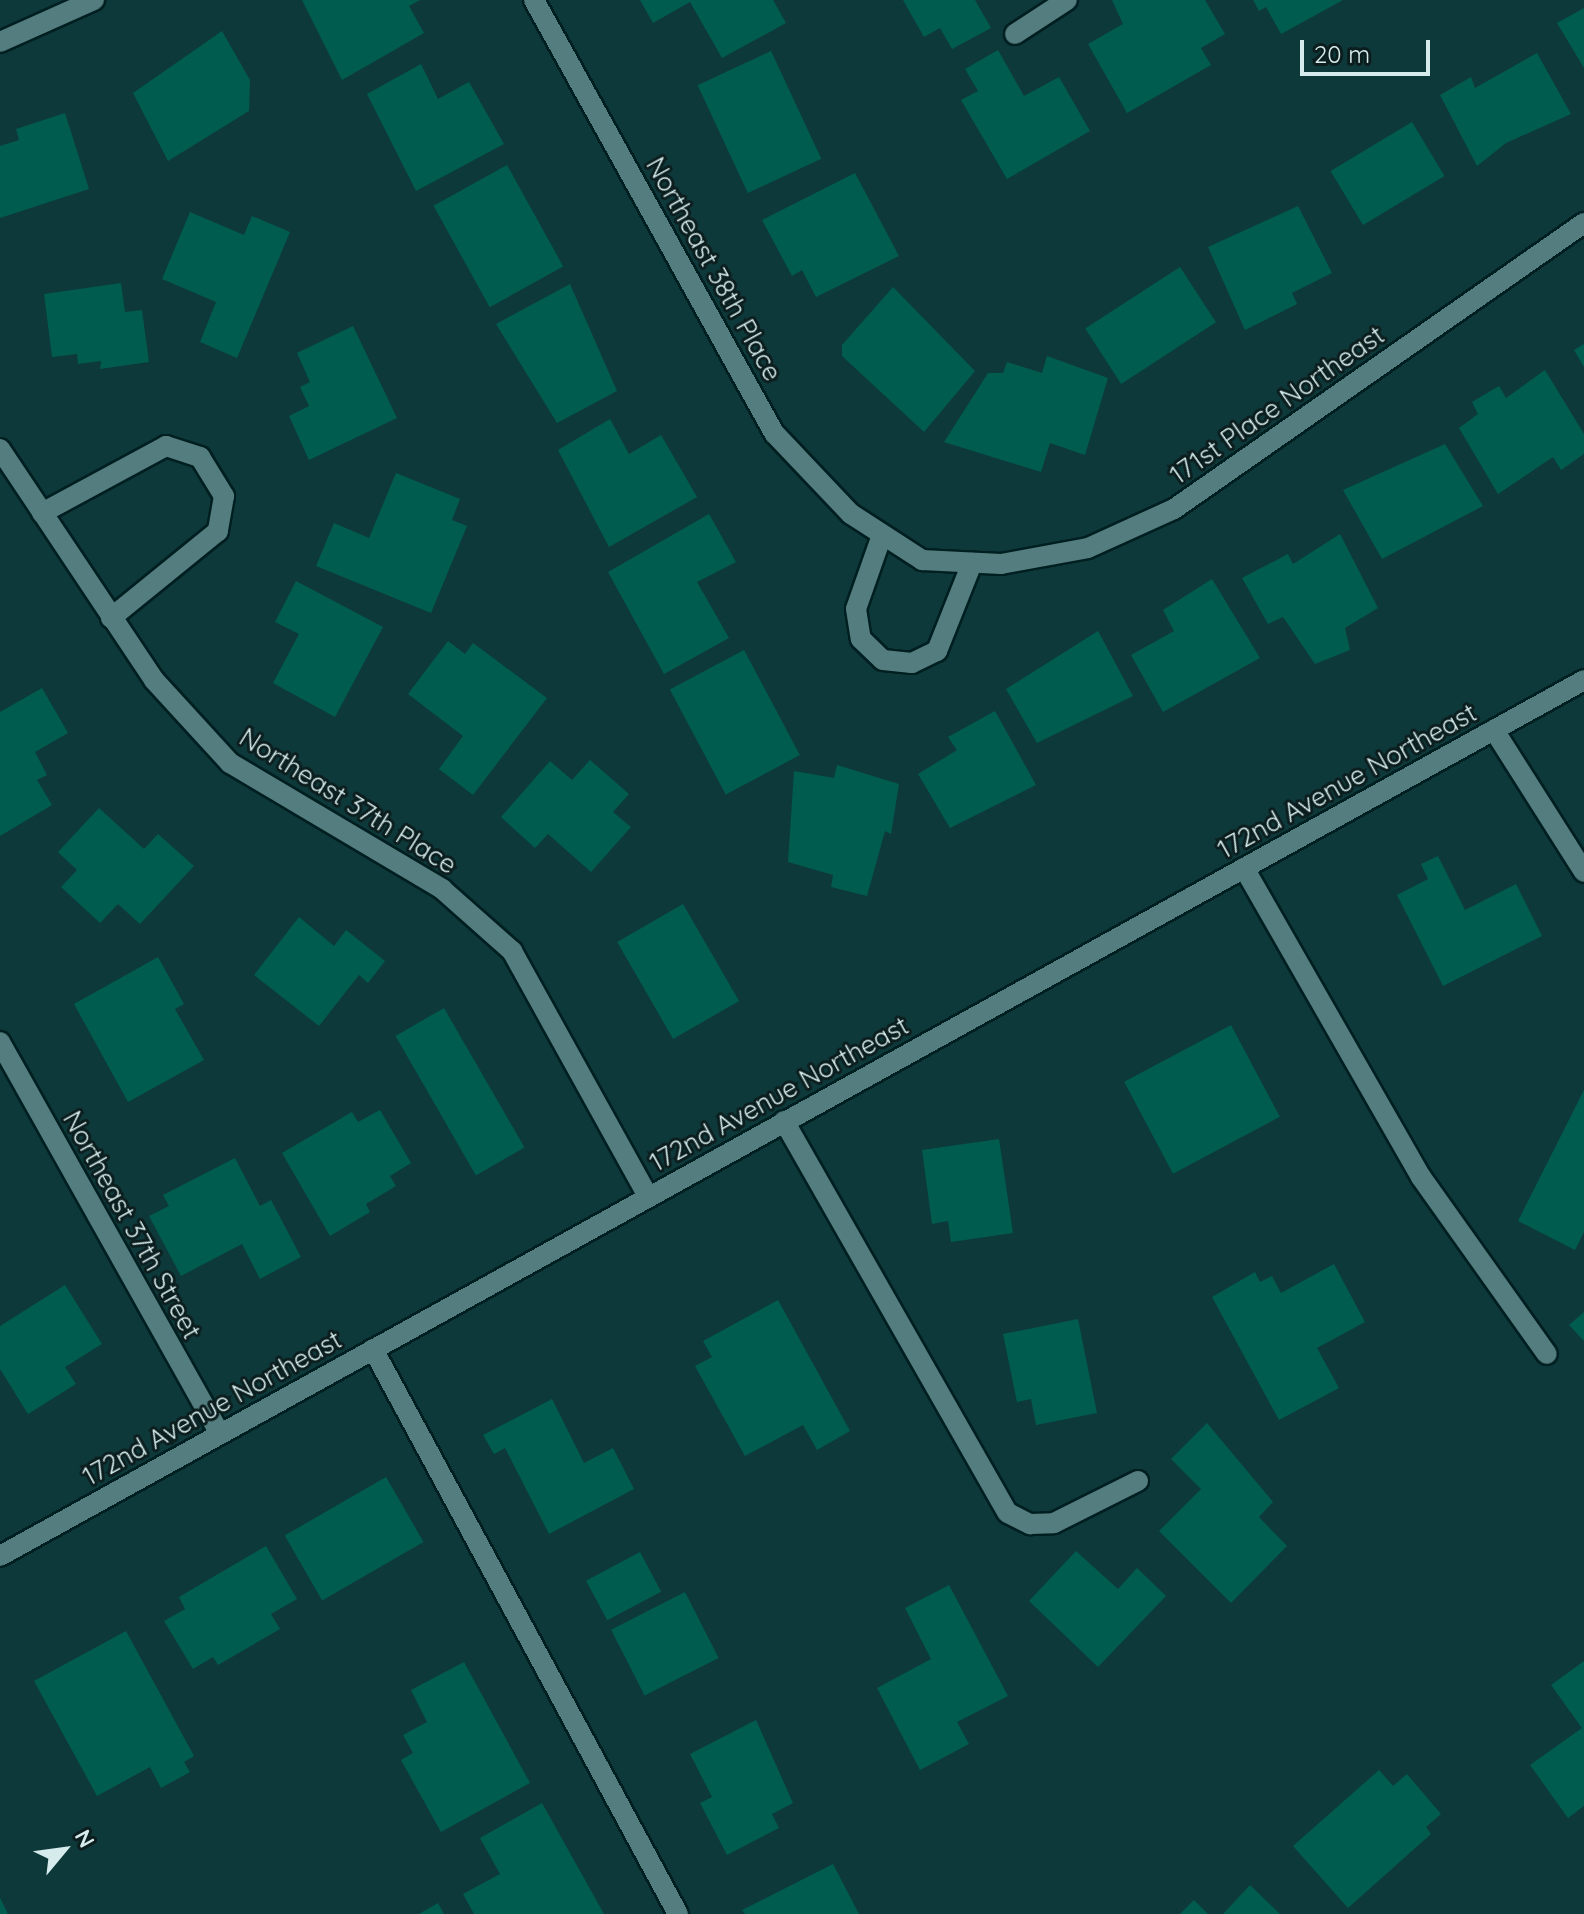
<!DOCTYPE html>
<style>
body{margin:0}
#map{position:relative;width:1584px;height:1914px;overflow:hidden;background:#0e393b;font-family:Quicksand,sans-serif}
div>[style]{position:absolute}
[style*='--x']{left:calc(var(--x)*1px);top:calc(var(--y)*1px);width:calc(var(--w)*1px);rotate:calc(var(--a)*1deg)}
.building>*{inset:0;background:#005c4f;transform-origin:0 0}
.roads{filter:drop-shadow(2px 0 #001f20) drop-shadow(-2px 0 #001f20) drop-shadow(0 2px #001f20) drop-shadow(0 -2px #001f20)}
.service>*{height:20px;margin:-10px;padding:0 10px;transform-origin:10px;border-radius:10px;background:#547d7f}
.minor>*{height:20px;margin:-10px;padding:0 10px;transform-origin:10px;border-radius:10px;background:#547d7f}
.tertiary>*{height:20px;margin:-10px;padding:0 10px;transform-origin:10px;border-radius:10px;background:#547d7f}
span{translate:-50% -50%;white-space:nowrap;text-align:center;line-height:1.15;-webkit-text-stroke:6px #0c1d1e;paint-order:stroke}
.street-label{font-size:26px;color:#d5ebec}
.north{position:absolute;left:24px;top:1810px;width:80px;height:80px;-webkit-text-stroke:6px #0c1d1e;paint-order:stroke;rotate:61deg;font-size:22px;font-weight:700;line-height:32px;text-align:center;color:#d5ebec}
.north::after{content:'';display:block;margin:auto;width:28px;height:36px;background:#d5ebec;clip-path:polygon(50% 0,100% 100%,50% 72%,0 100%)}
.scale{position:absolute;left:1300px;top:40px;width:130px;height:36px;box-sizing:border-box;border:4px solid #d5ebec;border-top:0;padding-left:10px;font-size:24px;line-height:28px;white-space:nowrap;color:#d5ebec;-webkit-text-stroke:6px #0c1d1e;paint-order:stroke}
</style>
<div id="map">
<div class="building">
<i style="clip-path:polygon(302px 0,420px 0,409px 6px,424px 33px,342px 80px)"></i>
<i style="clip-path:polygon(640px 0,773px 0,786px 23px,722px 58px,690px 2px,653px 23px)"></i>
<i style="clip-path:polygon(903px 0,975px 0,991px 28px,952px 49px,940px 28px,924px 37px)"></i>
<i style="clip-path:polygon(1112px 0,1205px 0,1225px 34px,1201px 48px,1211px 65px,1127px 113px,1088px 44px,1123px 24px)"></i>
<i style="clip-path:polygon(1253px 0,1343px 0,1281px 34px,1266px 7px,1259px 11px)"></i>
<i style="clip-path:polygon(1584px 8px,1584px 68px,1557px 23px)"></i>
<i style="clip-path:polygon(222px 31px,250px 80px,249px 111px,168px 161px,133px 93px)"></i>
<i style="clip-path:polygon(998px 50px,1024px 96px,1059px 77px,1090px 131px,1007px 179px,961px 100px,978px 91px,965px 69px)"></i>
<i style="left:771px;top:51px;width:119px;height:81px;rotate:65deg"></i>
<i style="clip-path:polygon(1537px 53px,1571px 114px,1506px 143px,1477px 166px,1440px 95px,1471px 77px,1475px 88px)"></i>
<i style="clip-path:polygon(421px 64px,438px 99px,469px 82px,504px 144px,416px 191px,367px 94px)"></i>
<i style="clip-path:polygon(65px 113px,89px 189px,0 218px,0 146px,19px 140px,16px 129px)"></i>
<i style="left:1412px;top:122px;width:63px;height:95px;rotate:59deg"></i>
<i style="left:507px;top:165px;width:116px;height:84px;rotate:61deg"></i>
<i style="clip-path:polygon(855px 173px,899px 256px,816px 297px,802px 270px,792px 276px,762px 220px)"></i>
<i style="clip-path:polygon(1298px 206px,1332px 273px,1292px 293px,1297px 304px,1245px 330px,1208px 247px)"></i>
<i style="clip-path:polygon(190px 212px,244px 235px,252px 216px,290px 232px,237px 358px,200px 342px,216px 302px,162px 279px)"></i>
<i style="left:1180px;top:267px;width:66px;height:113px;rotate:57deg"></i>
<i style="clip-path:polygon(121px 283px,125px 312px,142px 310px,149px 362px,100px 369px,101px 361px,78px 364px,77px 354px,52px 357px,44px 294px)"></i>
<i style="clip-path:polygon(570px 284px,617px 391px,557px 423px,496px 324px)"></i>
<i style="clip-path:polygon(893px 287px,975px 371px,924px 432px,842px 356px,842px 345px)"></i>
<i style="clip-path:polygon(353px 326px,397px 418px,309px 460px,289px 416px,309px 406px,300px 387px,310px 382px,297px 353px)"></i>
<i style="clip-path:polygon(1584px 344px,1584px 367px,1574px 350px)"></i>
<i style="clip-path:polygon(1047px 356px,1108px 378px,1085px 455px,1050px 443px,1041px 472px,944px 442px,988px 373px,1003px 373px,1007px 362px,1042px 373px)"></i>
<i style="clip-path:polygon(1545px 370px,1584px 434px,1584px 454px,1561px 470px,1553px 457px,1498px 494px,1459px 428px,1478px 414px,1472px 402px,1499px 386px,1506px 398px)"></i>
<i style="clip-path:polygon(610px 419px,629px 454px,661px 435px,697px 497px,609px 547px,558px 450px)"></i>
<i style="clip-path:polygon(1445px 444px,1483px 506px,1382px 559px,1343px 490px)"></i>
<i style="clip-path:polygon(396px 473px,460px 499px,452px 520px,467px 526px,431px 613px,316px 566px,334px 523px,369px 538px)"></i>
<i style="clip-path:polygon(709px 514px,736px 562px,697px 582px,729px 638px,664px 674px,608px 572px)"></i>
<i style="clip-path:polygon(1340px 534px,1378px 608px,1345px 628px,1350px 650px,1315px 664px,1283px 617px,1268px 624px,1242px 578px,1288px 554px,1293px 564px)"></i>
<i style="clip-path:polygon(1212px 579px,1260px 658px,1163px 712px,1131px 655px,1174px 631px,1163px 610px)"></i>
<i style="clip-path:polygon(296px 581px,383px 627px,335px 717px,273px 683px,299px 634px,275px 622px)"></i>
<i style="clip-path:polygon(1098px 631px,1133px 696px,1037px 743px,1006px 689px)"></i>
<i style="clip-path:polygon(448px 641px,465px 654px,473px 643px,547px 698px,473px 795px,439px 769px,463px 736px,408px 694px)"></i>
<i style="left:744px;top:650px;width:119px;height:84px;rotate:62deg"></i>
<i style="clip-path:polygon(42px 688px,68px 733px,35px 752px,47px 775px,37px 780px,52px 805px,0 836px,0 712px)"></i>
<i style="clip-path:polygon(995px 711px,1036px 785px,950px 828px,918px 774px,957px 750px,948px 737px)"></i>
<i style="clip-path:polygon(590px 760px,629px 794px,613px 812px,631px 827px,591px 872px,548px 834px,535px 848px,501px 817px,550px 761px,572px 780px)"></i>
<i style="clip-path:polygon(837px 765px,899px 784px,891px 834px,885px 831px,867px 896px,831px 887px,833px 875px,788px 862px,794px 771px,834px 778px)"></i>
<i style="clip-path:polygon(99px 808px,144px 849px,158px 834px,194px 866px,140px 924px,118px 904px,100px 923px,61px 887px,77px 870px,58px 852px)"></i>
<i style="clip-path:polygon(1438px 856px,1465px 910px,1516px 884px,1542px 936px,1443px 986px,1397px 895px,1428px 879px,1421px 864px)"></i>
<i style="left:683px;top:904px;width:112px;height:76px;rotate:60deg"></i>
<i style="clip-path:polygon(299px 917px,334px 946px,346px 930px,385px 961px,368px 983px,359px 975px,319px 1026px,254px 975px)"></i>
<i style="clip-path:polygon(158px 957px,184px 1004px,175px 1009px,204px 1060px,128px 1102px,74px 1004px)"></i>
<i style="left:444px;top:1008px;width:161px;height:56px;rotate:60deg"></i>
<i style="left:1231px;top:1025px;width:104px;height:121px;rotate:62deg"></i>
<i style="clip-path:polygon(1584px 1090px,1584px 1232px,1575px 1250px,1518px 1221px)"></i>
<i style="clip-path:polygon(380px 1110px,411px 1163px,390px 1176px,396px 1186px,366px 1204px,370px 1212px,330px 1236px,282px 1153px,352px 1112px,358px 1122px)"></i>
<i style="clip-path:polygon(999px 1139px,1013px 1233px,951px 1242px,948px 1221px,932px 1224px,922px 1150px)"></i>
<i style="clip-path:polygon(235px 1158px,260px 1206px,271px 1200px,301px 1257px,260px 1279px,242px 1244px,181px 1276px,149px 1216px,169px 1206px,163px 1195px)"></i>
<i style="clip-path:polygon(1334px 1264px,1365px 1322px,1317px 1348px,1339px 1388px,1279px 1420px,1212px 1297px,1255px 1272px,1260px 1282px,1272px 1276px,1281px 1293px)"></i>
<i style="clip-path:polygon(65px 1285px,102px 1344px,65px 1367px,76px 1384px,28px 1414px,0 1369px,0 1326px)"></i>
<i style="clip-path:polygon(778px 1300px,850px 1431px,817px 1450px,803px 1425px,745px 1456px,695px 1366px,712px 1357px,703px 1341px)"></i>
<i style="clip-path:polygon(1584px 1312px,1584px 1341px,1569px 1325px)"></i>
<i style="clip-path:polygon(1078px 1319px,1097px 1413px,1036px 1425px,1031px 1399px,1017px 1402px,1003px 1334px)"></i>
<i style="clip-path:polygon(552px 1399px,584px 1463px,613px 1448px,634px 1489px,549px 1534px,505px 1448px,494px 1454px,483px 1435px)"></i>
<i style="clip-path:polygon(1207px 1423px,1273px 1502px,1259px 1517px,1287px 1546px,1231px 1603px,1159px 1531px,1201px 1489px,1171px 1459px)"></i>
<i style="left:386px;top:1477px;width:75px;height:117px;rotate:60deg"></i>
<i style="clip-path:polygon(266px 1546px,297px 1599px,271px 1614px,280px 1629px,218px 1665px,213px 1657px,193px 1669px,164px 1621px,185px 1609px,179px 1597px)"></i>
<i style="clip-path:polygon(1076px 1551px,1118px 1589px,1137px 1568px,1166px 1596px,1098px 1667px,1029px 1601px)"></i>
<i style="left:640px;top:1552px;width:45px;height:61px;rotate:62deg"></i>
<i style="clip-path:polygon(949px 1585px,1008px 1696px,957px 1722px,969px 1744px,920px 1770px,877px 1688px,931px 1659px,905px 1608px)"></i>
<i style="left:685px;top:1592px;width:74px;height:83px;rotate:63deg"></i>
<i style="clip-path:polygon(126px 1631px,194px 1756px,184px 1762px,190px 1772px,161px 1788px,150px 1767px,97px 1796px,34px 1681px)"></i>
<i style="clip-path:polygon(1584px 1661px,1584px 1806px,1568px 1818px,1530px 1765px,1582px 1728px,1551px 1685px)"></i>
<i style="clip-path:polygon(464px 1662px,530px 1783px,441px 1832px,401px 1760px,413px 1753px,403px 1735px,427px 1722px,411px 1690px)"></i>
<i style="clip-path:polygon(756px 1720px,793px 1803px,772px 1814px,779px 1828px,727px 1855px,700px 1803px,712px 1797px,690px 1754px)"></i>
<i style="clip-path:polygon(1379px 1770px,1393px 1786px,1407px 1774px,1441px 1814px,1426px 1827px,1431px 1834px,1348px 1908px,1293px 1846px)"></i>
<i style="clip-path:polygon(542px 1803px,604px 1914px,474px 1914px,463px 1894px,500px 1874px,480px 1838px)"></i>
<i style="clip-path:polygon(833px 1864px,859px 1914px,745px 1914px,742px 1910px)"></i>
<i style="clip-path:polygon(1250px 1885px,1280px 1914px,1223px 1914px)"></i>
<i style="clip-path:polygon(0 1898px,8px 1914px,0 1914px)"></i>
<i style="clip-path:polygon(1194px 1900px,1208px 1914px,1180px 1914px)"></i>
<i style="clip-path:polygon(438px 1903px,444px 1914px,419px 1914px)"></i>
</div>
<div class="roads">
<div class="service">
<i style="--x:1015;--y:34;--w:62;--a:-33.2"></i>
<i style="--x:1494;--y:730;--w:168;--a:57.6"></i>
<i style="--x:1244;--y:868;--w:356;--a:60.2"></i>
<i style="--x:1421;--y:1177;--w:217;--a:54.6"></i>
<i style="--x:784;--y:1121;--w:451;--a:60.3"></i>
<i style="--x:1008;--y:1513;--w:25;--a:27"></i>
<i style="--x:1030;--y:1524;--w:24;--a:-2"></i>
<i style="--x:1054;--y:1523;--w:94;--a:-26.6"></i>
</div>
<div class="minor">
<i style="--x:534;--y:0;--w:496;--a:61"></i>
<i style="--x:775;--y:434;--w:110;--a:46.5"></i>
<i style="--x:851;--y:514;--w:85;--a:32.9"></i>
<i style="--x:922;--y:560;--w:79;--a:2.9"></i>
<i style="--x:1001;--y:564;--w:88;--a:-10.4"></i>
<i style="--x:1088;--y:548;--w:94;--a:-24.4"></i>
<i style="--x:1174;--y:509;--w:500;--a:-34.9"></i>
<i style="--x:0;--y:42;--w:103;--a:-24.1"></i>
<i style="--x:0;--y:449;--w:278;--a:56.3"></i>
<i style="--x:154;--y:680;--w:113;--a:47.5"></i>
<i style="--x:230;--y:763;--w:247;--a:30.7"></i>
<i style="--x:442;--y:889;--w:94;--a:41.5"></i>
<i style="--x:512;--y:951;--w:280;--a:61"></i>
<i style="--x:42;--y:513;--w:141;--a:-28.4"></i>
<i style="--x:166;--y:446;--w:36;--a:18"></i>
<i style="--x:200;--y:457;--w:46;--a:58.4"></i>
<i style="--x:224;--y:496;--w:36;--a:100"></i>
<i style="--x:218;--y:531;--w:138;--a:140.9"></i>
<i style="--x:882;--y:535;--w:78;--a:109.4"></i>
<i style="--x:856;--y:609;--w:30;--a:81"></i>
<i style="--x:861;--y:639;--w:30;--a:44"></i>
<i style="--x:883;--y:660;--w:29;--a:6"></i>
<i style="--x:912;--y:663;--w:28;--a:-26"></i>
<i style="--x:937;--y:651;--w:95;--a:-68.3"></i>
<i style="--x:0;--y:1042;--w:448;--a:60.7"></i>
<i style="--x:373;--y:1349;--w:642;--a:61.64"></i>
</div>
<div class="tertiary">
<i style="--x:0;--y:1556;--w:1810;--a:-28.94"></i>
</div>
</div>
<div class="street-label">
<span style="left:714px;top:269px;rotate:61deg">Northeast 38th Place</span>
<span style="left:1277px;top:405px;rotate:-35deg">171st Place Northeast</span>
<span style="left:1347px;top:781px;rotate:-29deg">172nd Avenue Northeast</span>
<span style="left:348px;top:801px;rotate:32deg">Northeast 37th Place</span>
<span style="left:779px;top:1094px;rotate:-29deg">172nd Avenue Northeast</span>
<span style="left:132px;top:1225px;rotate:61deg">Northeast 37th Street</span>
<span style="left:212px;top:1408px;rotate:-29deg">172nd Avenue Northeast</span>
</div>
<div class="north">N</div>
<div class="scale">20 m</div>
</div>
